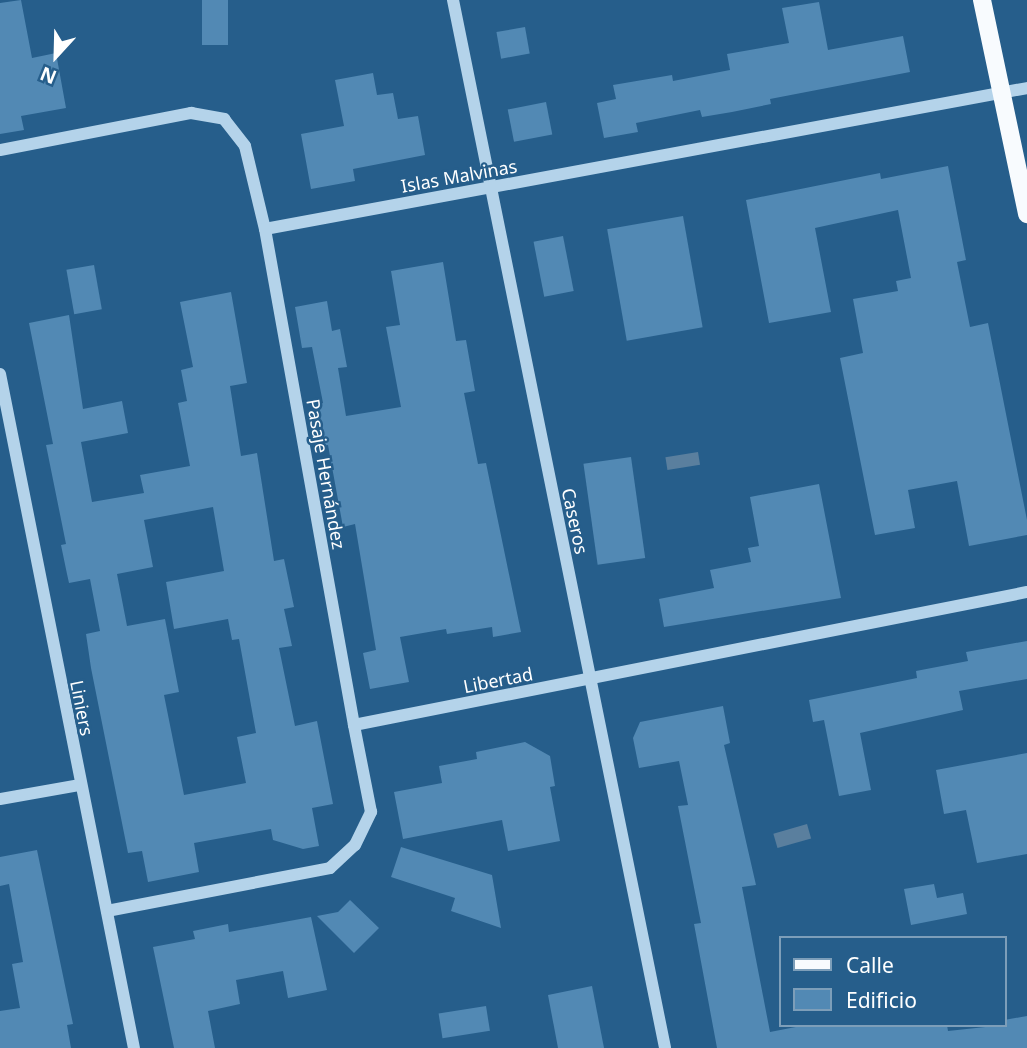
<!DOCTYPE html>
<meta charset="utf-8">
<style>
body{margin:0}
#map{position:relative;width:1027px;height:1048px;overflow:hidden;background:#265e8b;font-family:"Noto Sans",sans-serif}
div>[style]{position:absolute}
[style*='--x']{left:calc(var(--x)*1px);top:calc(var(--y)*1px);width:calc(var(--w)*1px);rotate:calc(var(--a)*1deg)}
.water>*{inset:0;background:#5a7f9e;transform-origin:0 0}
.building>*{inset:0;background:#5289b4;transform-origin:0 0}
.minor>*{height:12px;margin:-6px;padding:0 6px;transform-origin:6px;border-radius:6px;background:#b4d3ea}
.major>*{height:18px;margin:-9px;padding:0 9px;transform-origin:9px;border-radius:9px;background:#f8fbfe}
span{translate:-50% -50%;white-space:nowrap;text-align:center;line-height:1.15;-webkit-text-stroke:5px #265e8b;paint-order:stroke}
.street-label{font-size:18px;color:#fff}
.legend{position:absolute;left:779px;top:936px;width:228px;height:91px;box-sizing:border-box;background:#265e8b;border:2px solid #7d9eb9;margin:0;padding:9px 12px;list-style:none;font-size:21px;color:#fff}
.legend li{display:flex;align-items:center;gap:14px;height:35px}
.legend b{width:35px;border:2px solid #7d9eb9}
.north{position:absolute;left:21px;top:21px;width:70px;height:70px;-webkit-text-stroke:5px #265e8b;paint-order:stroke;rotate:202deg;font-size:19px;font-weight:700;line-height:28px;text-align:center;color:#fff}
.north::after{content:'';display:block;margin:auto;width:24px;height:32px;background:#fff;clip-path:polygon(50% 0,100% 100%,50% 72%,0 100%)}
</style>
<div id="map">
<div class="water">
<i style="left:698px;top:452px;width:13px;height:33px;rotate:81deg"></i>
<i style="left:807px;top:824px;width:15px;height:35px;rotate:74deg"></i>
</div>
<div class="building">
<i style="clip-path:polygon(21px 0,32px 58px,56px 53px,66px 108px,21px 116px,24px 130px,0 134px,0 3px)"></i>
<i style="left:202px;top:0;width:26px;height:45px"></i>
<i style="clip-path:polygon(819px 2px,828px 50px,903px 36px,910px 72px,770px 99px,771px 104px,732px 112px,702px 117px,700px 110px,636px 123px,638px 132px,604px 138px,597px 103px,616px 99px,613px 85px,672px 75px,673px 81px,730px 70px,727px 54px,789px 43px,782px 8px)"></i>
<i style="left:525px;top:27px;width:27px;height:29px;rotate:80deg"></i>
<i style="clip-path:polygon(373px 73px,377px 95px,393px 93px,398px 119px,418px 116px,425px 155px,353px 169px,355px 181px,311px 189px,301px 134px,344px 126px,335px 80px)"></i>
<i style="left:546px;top:102px;width:33px;height:39px;rotate:79deg"></i>
<i style="clip-path:polygon(948px 166px,966px 260px,957px 262px,970px 327px,988px 323px,1027px 520px,1027px 535px,969px 546px,957px 481px,908px 490px,915px 528px,875px 535px,840px 358px,863px 353px,853px 299px,898px 291px,896px 281px,911px 278px,898px 210px,815px 228px,831px 312px,769px 323px,746px 200px,880px 173px,881px 179px)"></i>
<i style="left:683px;top:216px;width:113px;height:77px;rotate:80deg"></i>
<i style="left:563px;top:236px;width:56px;height:30px;rotate:79deg"></i>
<i style="clip-path:polygon(443px 262px,456px 341px,466px 340px,475px 391px,464px 393px,478px 464px,486px 463px,521px 632px,493px 637px,492px 627px,447px 634px,446px 629px,400px 637px,409px 682px,370px 689px,363px 653px,376px 650px,355px 524px,343px 527px,328px 445px,322px 446px,316px 404px,323px 403px,312px 347px,302px 348px,295px 307px,327px 301px,332px 331px,340px 329px,347px 367px,338px 368px,346px 416px,401px 407px,386px 327px,400px 325px,391px 271px)"></i>
<i style="left:94px;top:265px;width:45px;height:28px;rotate:80deg"></i>
<i style="clip-path:polygon(evenodd,231px 292px,247px 383px,230px 386px,241px 456px,257px 453px,274px 561px,284px 559px,294px 607px,284px 609px,292px 646px,279px 648px,295px 726px,317px 721px,333px 804px,312px 808px,319px 846px,303px 849px,273px 840px,271px 829px,194px 843px,199px 872px,148px 882px,142px 851px,128px 853px,91px 668px,86px 634px,100px 631px,90px 579px,69px 583px,67px 574px,61px 545px,66px 544px,46px 445px,53px 444px,29px 323px,69px 315px,83px 409px,122px 401px,128px 433px,81px 442px,92px 502px,144px 493px,140px 475px,190px 466px,178px 403px,187px 401px,181px 370px,193px 367px,180px 302px,231px 292px,213px 507px,224px 571px,166px 582px,174px 629px,228px 619px,232px 640px,239px 639px,256px 733px,237px 737px,246px 783px,184px 795px,164px 695px,179px 692px,165px 619px,127px 626px,117px 574px,153px 567px,144px 520px,213px 507px)"></i>
<i style="left:631px;top:457px;width:102px;height:48px;rotate:82deg"></i>
<i style="clip-path:polygon(819px 484px,841px 598px,664px 627px,659px 599px,714px 588px,710px 570px,751px 562px,748px 548px,759px 546px,750px 497px)"></i>
<i style="clip-path:polygon(1027px 641px,1027px 679px,959px 691px,963px 710px,860px 733px,871px 790px,839px 796px,824px 720px,813px 722px,809px 700px,917px 678px,916px 671px,968px 661px,966px 652px)"></i>
<i style="clip-path:polygon(723px 706px,730px 743px,724px 745px,756px 885px,742px 887px,770px 1032px,806px 1025px,947px 1025px,948px 1031px,1004px 1025px,1004px 1020px,1027px 1016px,1027px 1048px,717px 1048px,694px 924px,701px 923px,678px 806px,688px 805px,679px 761px,639px 768px,633px 738px,640px 722px)"></i>
<i style="clip-path:polygon(525px 742px,550px 756px,555px 786px,550px 787px,560px 841px,508px 851px,502px 820px,403px 839px,394px 792px,442px 783px,439px 766px,477px 759px,476px 752px)"></i>
<i style="clip-path:polygon(1027px 753px,1027px 854px,977px 863px,966px 810px,944px 814px,936px 770px)"></i>
<i style="clip-path:polygon(401px 847px,492px 875px,501px 928px,451px 911px,455px 898px,391px 877px)"></i>
<i style="clip-path:polygon(37px 850px,73px 1024px,67px 1025px,71px 1048px,0 1048px,0 1011px,20px 1008px,12px 964px,23px 962px,9px 884px,0 886px,0 857px)"></i>
<i style="clip-path:polygon(934px 884px,937px 898px,963px 893px,967px 914px,911px 925px,904px 889px)"></i>
<i style="clip-path:polygon(350px 900px,379px 928px,354px 953px,317px 916px,338px 912px)"></i>
<i style="clip-path:polygon(311px 917px,327px 990px,288px 998px,283px 971px,236px 980px,240px 1004px,208px 1011px,215px 1048px,174px 1048px,153px 947px,195px 939px,193px 931px,228px 924px,229px 932px)"></i>
<i style="clip-path:polygon(592px 986px,604px 1048px,558px 1048px,548px 995px)"></i>
<i style="left:486px;top:1006px;width:25px;height:48px;rotate:81deg"></i>
</div>
<div class="minor">
<i style="--x:453;--y:0;--w:1069;--a:78.56"></i>
<i style="--x:0;--y:150;--w:195;--a:-11"></i>
<i style="--x:191;--y:113;--w:34;--a:10"></i>
<i style="--x:224;--y:119;--w:34;--a:52"></i>
<i style="--x:245;--y:146;--w:85;--a:76.5"></i>
<i style="--x:265;--y:229;--w:775;--a:-10.48"></i>
<i style="--x:265;--y:229;--w:504;--a:79.83"></i>
<i style="--x:0;--y:374;--w:687;--a:78.76"></i>
<i style="--x:0;--y:799;--w:80;--a:-10"></i>
<i style="--x:107;--y:911;--w:227;--a:-10.9"></i>
<i style="--x:330;--y:868;--w:34;--a:-43"></i>
<i style="--x:355;--y:845;--w:37;--a:-64"></i>
<i style="--x:371;--y:812;--w:89;--a:-101.1"></i>
<i style="--x:354;--y:725;--w:686;--a:-11.18"></i>
</div>
<div class="major">
<i style="--x:982;--y:0;--w:219;--a:78.1"></i>
</div>
<div class="street-label">
<span style="left:459px;top:176px;rotate:-10deg">Islas Malvinas</span>
<span style="left:326px;top:474px;rotate:80deg">Pasaje Hernández</span>
<span style="left:575px;top:521px;rotate:78deg">Caseros</span>
<span style="left:498px;top:680px;rotate:-11deg">Libertad</span>
<span style="left:82px;top:708px;rotate:79deg">Liniers</span>
</div>
<ul class="legend">
<li><b style="height:9px;background:#f8fbfe"></b>Calle</li>
<li><b style="height:19px;background:#5289b4"></b>Edificio</li>
</ul>
<div class="north">N</div>
</div>
